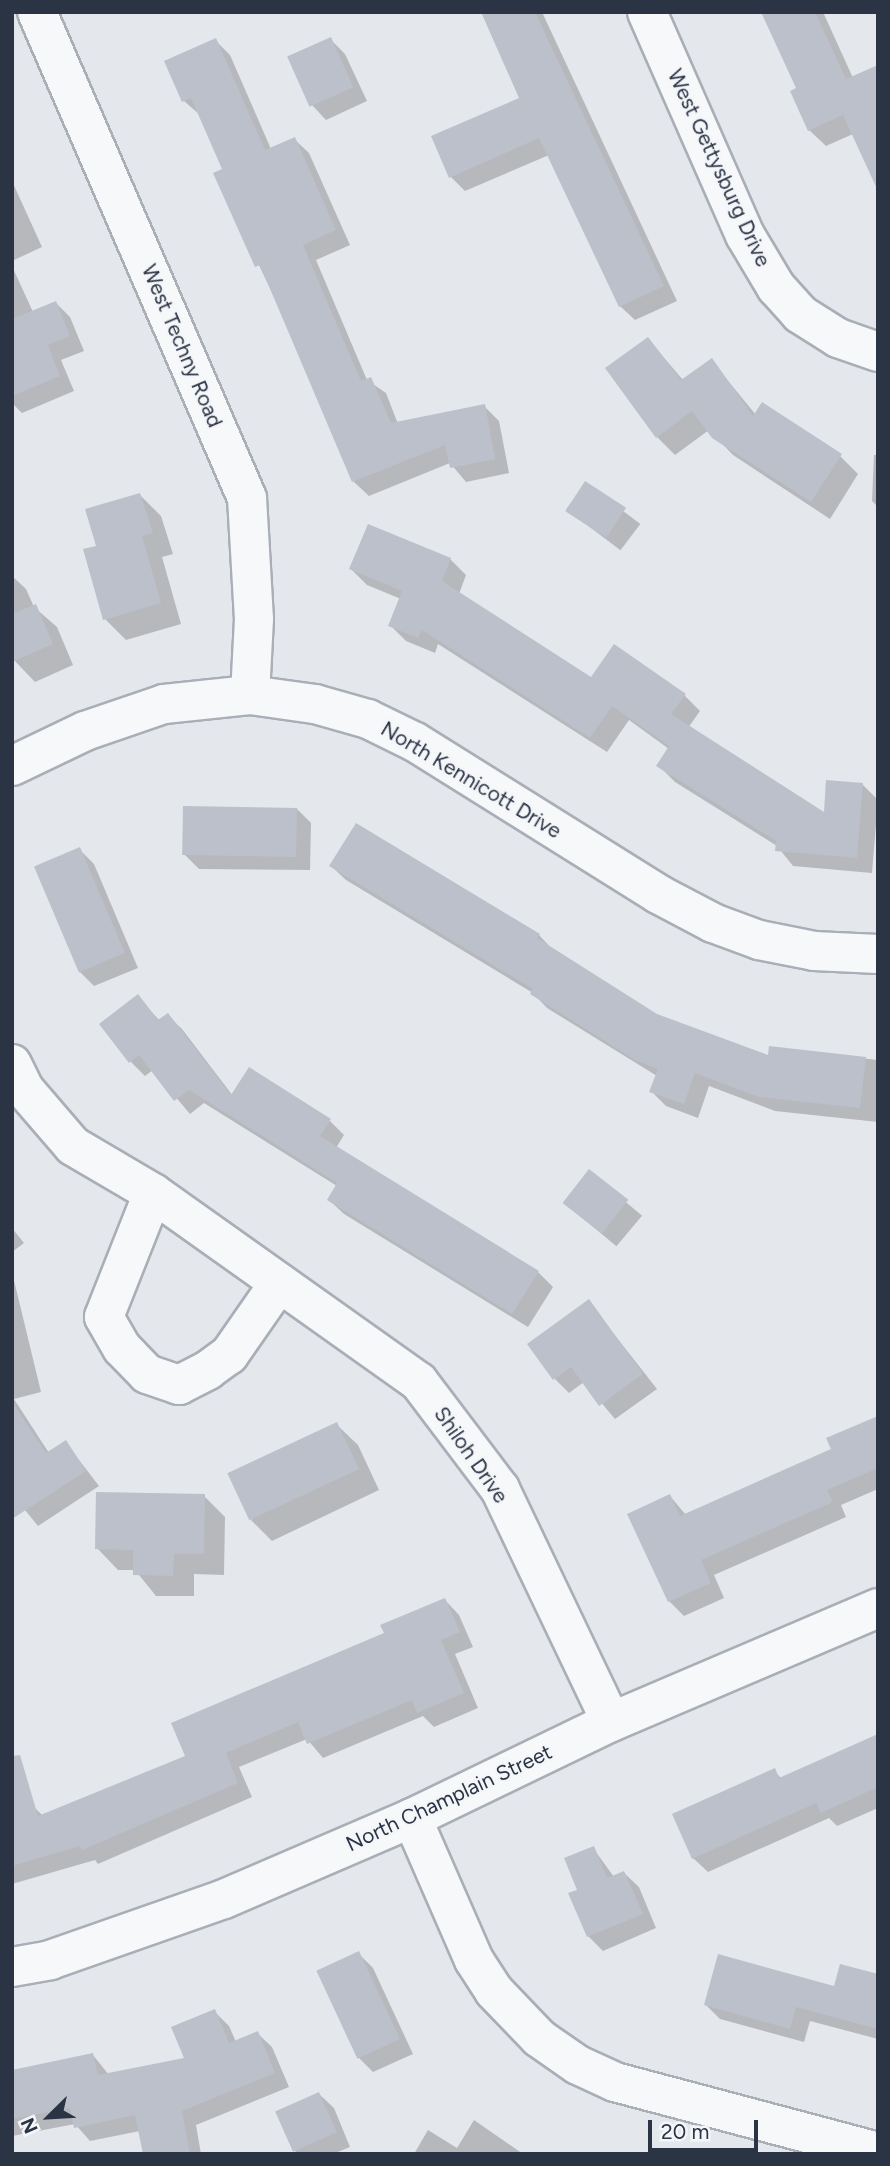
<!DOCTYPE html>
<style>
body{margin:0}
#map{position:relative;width:890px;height:2166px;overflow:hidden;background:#e4e7ec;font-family:Figtree,sans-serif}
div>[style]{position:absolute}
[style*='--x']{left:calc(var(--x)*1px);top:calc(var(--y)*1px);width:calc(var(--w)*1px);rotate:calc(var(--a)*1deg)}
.shadow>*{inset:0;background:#0003;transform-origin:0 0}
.building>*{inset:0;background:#bbc0ca;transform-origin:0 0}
.roads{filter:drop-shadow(2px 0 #a9aeb7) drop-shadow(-2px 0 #a9aeb7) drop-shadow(0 2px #a9aeb7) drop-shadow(0 -2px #a9aeb7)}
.minor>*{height:38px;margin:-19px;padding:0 19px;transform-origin:19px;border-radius:19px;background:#f7f8fa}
span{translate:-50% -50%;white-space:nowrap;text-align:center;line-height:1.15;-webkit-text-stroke:5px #f4f6f9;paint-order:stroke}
.street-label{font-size:21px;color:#2b3445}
.frame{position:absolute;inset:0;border:14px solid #2b3445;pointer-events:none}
.north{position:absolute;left:14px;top:2082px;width:70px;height:70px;-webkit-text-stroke:5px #f4f6f9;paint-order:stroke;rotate:246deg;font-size:19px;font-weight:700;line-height:28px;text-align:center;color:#2b3445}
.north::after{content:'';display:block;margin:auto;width:24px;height:32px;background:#2b3445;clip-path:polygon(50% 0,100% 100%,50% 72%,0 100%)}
.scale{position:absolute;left:648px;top:2120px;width:110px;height:32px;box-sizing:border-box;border:4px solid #2b3445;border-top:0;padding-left:9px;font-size:21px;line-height:24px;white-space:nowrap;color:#2b3445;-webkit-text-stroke:5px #f4f6f9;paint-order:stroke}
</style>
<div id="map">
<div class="shadow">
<i style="clip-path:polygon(483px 12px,542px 12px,677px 301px,635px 320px,620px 306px,549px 155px,465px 191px,451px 177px,522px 99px)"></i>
<i style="clip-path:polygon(765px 12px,823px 12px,853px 78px,853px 134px,826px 146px,809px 130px,798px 89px)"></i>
<i style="clip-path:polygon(330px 39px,345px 54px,367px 101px,326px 120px,312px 105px)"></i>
<i style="clip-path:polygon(215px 40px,230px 55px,271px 149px,294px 139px,309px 153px,350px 245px,316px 260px,367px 380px,386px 393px,398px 424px,484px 406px,499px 421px,509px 473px,466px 482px,450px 463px,369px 496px,354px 482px,310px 373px,216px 174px,224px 170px,200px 115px,184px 101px)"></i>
<i style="clip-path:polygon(12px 181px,42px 247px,12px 261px)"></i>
<i style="clip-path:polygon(12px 266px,33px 312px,56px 303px,70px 317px,84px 351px,61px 360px,74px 391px,22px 413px,12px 403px)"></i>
<i style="clip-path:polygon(648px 339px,683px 380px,711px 360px,756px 415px,840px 456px,858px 474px,830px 519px,733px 455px,709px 430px,675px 455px,657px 437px)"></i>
<i style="clip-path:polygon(874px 455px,878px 455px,878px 507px,872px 501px)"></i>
<i style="left:586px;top:483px;width:68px;height:33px;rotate:37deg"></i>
<i style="clip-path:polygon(140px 495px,161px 516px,173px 554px,162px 557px,181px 624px,126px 640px,105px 619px,98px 547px)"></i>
<i style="clip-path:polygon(450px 559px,466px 575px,459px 594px,591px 679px,684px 695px,700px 711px,688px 728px,825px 815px,862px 784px,878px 800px,872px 873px,793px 866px,777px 846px,675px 782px,659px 766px,669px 749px,629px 720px,607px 752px,438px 644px,435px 653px,406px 641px,390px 625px,401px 599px,367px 585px,351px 569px)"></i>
<i style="clip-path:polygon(12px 576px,26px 589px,34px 607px,57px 627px,73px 665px,35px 682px,12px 658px)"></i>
<i style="clip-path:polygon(296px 808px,311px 823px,310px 870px,199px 869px,184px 854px)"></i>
<i style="clip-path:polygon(79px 849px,94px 864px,138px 968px,94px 986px,79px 971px)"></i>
<i style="clip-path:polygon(331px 866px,539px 935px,553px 950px,656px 1016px,770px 1057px,771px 1048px,878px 1060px,878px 1122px,775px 1111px,709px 1086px,698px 1118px,666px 1106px,651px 1091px,657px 1076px,547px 1008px,533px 993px,346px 880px)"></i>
<i style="clip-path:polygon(137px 996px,160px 1021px,167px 1015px,182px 1029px,233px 1096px,330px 1121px,344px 1135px,336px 1148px,538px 1272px,553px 1287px,528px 1327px,344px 1214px,329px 1200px,337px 1186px,204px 1103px,190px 1114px,153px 1070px,145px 1076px,131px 1062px)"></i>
<i style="left:590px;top:1172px;width:68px;height:40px;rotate:40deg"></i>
<i style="clip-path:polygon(12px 1228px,24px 1243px,12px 1252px)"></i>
<i style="clip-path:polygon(12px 1272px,41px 1392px,14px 1399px,49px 1453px,66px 1443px,99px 1486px,38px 1526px,12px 1494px)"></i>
<i style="clip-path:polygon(588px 1301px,657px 1389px,615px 1419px,584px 1382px,569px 1393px,555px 1379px)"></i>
<i style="clip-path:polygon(878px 1418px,878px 1489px,841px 1505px,846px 1517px,714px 1575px,724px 1598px,684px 1616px,669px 1601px,629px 1515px,670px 1496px,686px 1515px,834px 1450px)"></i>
<i style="clip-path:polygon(336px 1424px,358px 1445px,379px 1490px,272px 1541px,251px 1520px)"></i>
<i style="clip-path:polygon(204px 1496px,225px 1517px,224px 1575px,194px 1574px,194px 1596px,156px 1596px,135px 1570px,118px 1570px,97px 1548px)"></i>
<i style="clip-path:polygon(445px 1600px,459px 1615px,473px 1647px,455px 1654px,478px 1708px,434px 1727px,423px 1716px,323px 1758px,307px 1739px,239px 1767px,252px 1797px,98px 1864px,95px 1860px,12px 1884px,12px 1814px,35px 1808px,43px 1816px,187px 1757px)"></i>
<i style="clip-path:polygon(878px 1736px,878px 1808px,837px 1826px,829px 1818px,708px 1872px,693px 1858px,774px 1771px,782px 1779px)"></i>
<i style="clip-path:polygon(593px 1848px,614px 1877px,624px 1873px,639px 1887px,656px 1928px,603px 1951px,588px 1936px,579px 1891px)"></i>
<i style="clip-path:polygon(358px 1953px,373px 1968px,413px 2054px,373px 2072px,359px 2058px)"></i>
<i style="clip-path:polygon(878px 1976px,878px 2039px,810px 2021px,804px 2042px,720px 2019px,706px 2005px,836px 1988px)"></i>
<i style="clip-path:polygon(214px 2011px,229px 2026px,236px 2042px,257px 2033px,272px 2047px,289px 2087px,196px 2125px,201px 2154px,145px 2154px,140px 2131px,90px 2141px,75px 2124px,12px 2136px,12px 2072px,93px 2055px,109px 2075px,186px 2060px)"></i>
<i style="clip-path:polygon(319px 2094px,334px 2108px,350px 2147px,333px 2154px,298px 2154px,294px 2150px)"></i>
<i style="clip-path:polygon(474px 2120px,523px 2154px,414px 2154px,428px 2130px,457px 2148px)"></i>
</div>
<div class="building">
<i style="clip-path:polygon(481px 12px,535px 12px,664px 286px,619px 307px,539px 138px,449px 178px,431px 136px,519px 98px)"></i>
<i style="clip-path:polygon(761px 12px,815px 12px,846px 79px,878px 65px,878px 191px,843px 115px,808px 131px,790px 91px,796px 88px)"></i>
<i style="left:331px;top:37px;width:55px;height:48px;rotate:66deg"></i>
<i style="clip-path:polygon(216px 38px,265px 150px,295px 137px,336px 230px,303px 245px,361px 381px,371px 377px,391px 423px,485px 404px,495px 459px,450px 468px,445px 445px,352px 482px,260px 265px,255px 267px,213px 173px,222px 169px,191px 98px,182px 102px,164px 61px)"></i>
<i style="clip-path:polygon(56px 301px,70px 336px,48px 345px,60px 376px,12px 396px,12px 319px)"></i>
<i style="clip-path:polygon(648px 337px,681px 380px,712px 358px,753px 416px,762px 402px,842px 454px,811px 502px,712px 438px,692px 411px,656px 438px,605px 368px)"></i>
<i style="left:585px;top:481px;width:49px;height:36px;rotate:33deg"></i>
<i style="clip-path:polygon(140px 493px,153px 533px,142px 536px,161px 603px,103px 620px,83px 549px,96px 546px,85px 509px)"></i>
<i style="clip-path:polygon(368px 524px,451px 558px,442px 581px,591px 677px,614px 644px,686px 694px,671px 714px,824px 812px,826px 780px,863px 783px,857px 858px,775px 851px,776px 841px,656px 766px,669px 746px,612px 706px,590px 738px,422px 630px,418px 638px,388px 626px,402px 591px,349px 569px)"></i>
<i style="clip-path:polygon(36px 604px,53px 644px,12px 662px,12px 614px)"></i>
<i style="left:183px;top:806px;width:114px;height:49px;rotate:1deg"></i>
<i style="clip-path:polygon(356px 823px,540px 934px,537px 938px,657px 1014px,768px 1055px,769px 1046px,866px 1057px,860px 1108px,759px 1097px,695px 1073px,684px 1104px,649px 1092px,658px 1069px,635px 1060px,530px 994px,533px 989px,329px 866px)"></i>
<i style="left:80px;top:847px;width:115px;height:50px;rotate:67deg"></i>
<i style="clip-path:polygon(138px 994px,158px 1020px,168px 1013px,231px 1095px,249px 1067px,331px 1119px,320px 1136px,539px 1271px,512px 1314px,327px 1200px,337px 1183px,189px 1090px,174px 1101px,139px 1055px,129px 1063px,99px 1024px)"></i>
<i style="left:589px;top:1169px;width:50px;height:43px;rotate:38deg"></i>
<i style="clip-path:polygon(589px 1299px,643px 1374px,599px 1406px,571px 1367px,553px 1380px,527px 1344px)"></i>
<i style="clip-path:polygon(12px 1402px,46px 1453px,66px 1440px,86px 1471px,12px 1519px)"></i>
<i style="clip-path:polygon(878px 1416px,878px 1468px,827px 1490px,833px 1502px,701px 1560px,711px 1583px,668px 1602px,627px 1514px,670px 1494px,680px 1516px,831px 1449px,826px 1438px)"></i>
<i style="left:337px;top:1422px;width:52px;height:121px;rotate:65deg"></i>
<i style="clip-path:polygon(96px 1492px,205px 1494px,204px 1554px,174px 1554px,173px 1576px,133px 1575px,133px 1550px,95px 1549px)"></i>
<i style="clip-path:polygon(445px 1598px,460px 1632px,441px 1640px,464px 1693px,417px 1713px,412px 1700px,307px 1744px,298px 1722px,226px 1753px,238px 1783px,82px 1850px,80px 1846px,12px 1866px,12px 1756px,20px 1755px,38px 1816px,185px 1756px,171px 1723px,384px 1633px,380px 1625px)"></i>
<i style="clip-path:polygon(878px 1734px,878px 1787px,821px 1813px,816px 1803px,692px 1859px,672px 1814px,775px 1768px,779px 1778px)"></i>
<i style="clip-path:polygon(594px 1846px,607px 1878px,624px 1871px,643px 1914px,587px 1937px,568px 1893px,577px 1890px,564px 1858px)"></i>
<i style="left:359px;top:1951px;width:97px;height:47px;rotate:65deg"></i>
<i style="clip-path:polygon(718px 1954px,834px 1986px,840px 1964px,878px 1974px,878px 2029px,796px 2007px,790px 2029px,704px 2005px)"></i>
<i style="clip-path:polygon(215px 2009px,229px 2043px,258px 2031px,275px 2073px,182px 2111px,190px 2154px,143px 2154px,135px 2115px,74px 2128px,70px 2108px,12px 2119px,12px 2070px,93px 2053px,98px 2075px,184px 2058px,171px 2027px)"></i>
<i style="left:319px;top:2092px;width:44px;height:48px;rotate:66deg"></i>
</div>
<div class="roads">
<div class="minor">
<i style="--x:37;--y:12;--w:529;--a:66.63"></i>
<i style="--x:247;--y:498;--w:121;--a:86.7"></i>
<i style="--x:254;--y:619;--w:76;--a:93"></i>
<i style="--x:647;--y:12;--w:244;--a:66.3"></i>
<i style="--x:745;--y:235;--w:61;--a:59.2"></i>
<i style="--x:776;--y:287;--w:36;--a:48"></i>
<i style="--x:800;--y:314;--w:45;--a:32.3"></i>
<i style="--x:838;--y:338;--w:42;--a:19.3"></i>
<i style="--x:12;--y:766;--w:81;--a:-25.6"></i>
<i style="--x:85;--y:731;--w:83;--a:-18.9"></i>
<i style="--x:164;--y:704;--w:86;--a:-6"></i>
<i style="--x:250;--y:695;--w:66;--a:7.9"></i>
<i style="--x:315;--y:704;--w:55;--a:15.8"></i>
<i style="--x:368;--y:719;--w:52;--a:26.1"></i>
<i style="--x:415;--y:742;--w:287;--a:32"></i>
<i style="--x:658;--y:894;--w:62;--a:27.8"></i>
<i style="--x:713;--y:923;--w:49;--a:20.3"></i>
<i style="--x:759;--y:940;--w:56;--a:11.3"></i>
<i style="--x:814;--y:951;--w:64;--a:2.7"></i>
<i style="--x:12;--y:1064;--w:28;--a:64"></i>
<i style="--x:24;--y:1089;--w:75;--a:49.3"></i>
<i style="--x:73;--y:1146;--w:93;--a:30.4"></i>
<i style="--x:153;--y:1193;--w:326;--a:35.4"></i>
<i style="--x:419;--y:1382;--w:134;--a:52.9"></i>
<i style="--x:500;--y:1489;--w:258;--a:64.5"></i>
<i style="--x:153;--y:1193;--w:133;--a:111.6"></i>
<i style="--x:104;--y:1317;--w:36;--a:60"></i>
<i style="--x:122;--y:1348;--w:36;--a:46"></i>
<i style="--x:147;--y:1374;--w:34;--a:19"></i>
<i style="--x:179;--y:1385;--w:33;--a:-27"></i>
<i style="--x:208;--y:1370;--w:26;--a:-36"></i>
<i style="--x:229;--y:1355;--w:88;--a:-55.2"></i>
<i style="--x:412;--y:1818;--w:155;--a:66.4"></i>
<i style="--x:474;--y:1960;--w:37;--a:57"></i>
<i style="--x:494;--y:1991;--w:65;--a:46.2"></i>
<i style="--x:539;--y:2038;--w:47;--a:34.7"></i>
<i style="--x:578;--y:2065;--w:41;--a:24.7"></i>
<i style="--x:615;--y:2082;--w:272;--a:14.9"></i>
<i style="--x:12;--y:1967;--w:39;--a:-10"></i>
<i style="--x:50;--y:1960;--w:184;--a:-19.3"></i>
<i style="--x:224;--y:1899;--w:205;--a:-23.3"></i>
<i style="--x:412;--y:1818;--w:221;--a:-25.8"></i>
<i style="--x:611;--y:1722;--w:290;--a:-23.1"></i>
</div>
</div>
<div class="street-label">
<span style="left:719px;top:168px;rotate:65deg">West Gettysburg Drive</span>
<span style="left:182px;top:346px;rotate:67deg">West Techny Road</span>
<span style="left:471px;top:780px;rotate:31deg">North Kennicott Drive</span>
<span style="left:471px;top:1455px;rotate:55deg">Shiloh Drive</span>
<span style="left:449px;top:1798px;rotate:-25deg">North Champlain Street</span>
</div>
<div class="frame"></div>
<div class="north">N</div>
<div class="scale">20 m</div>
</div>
